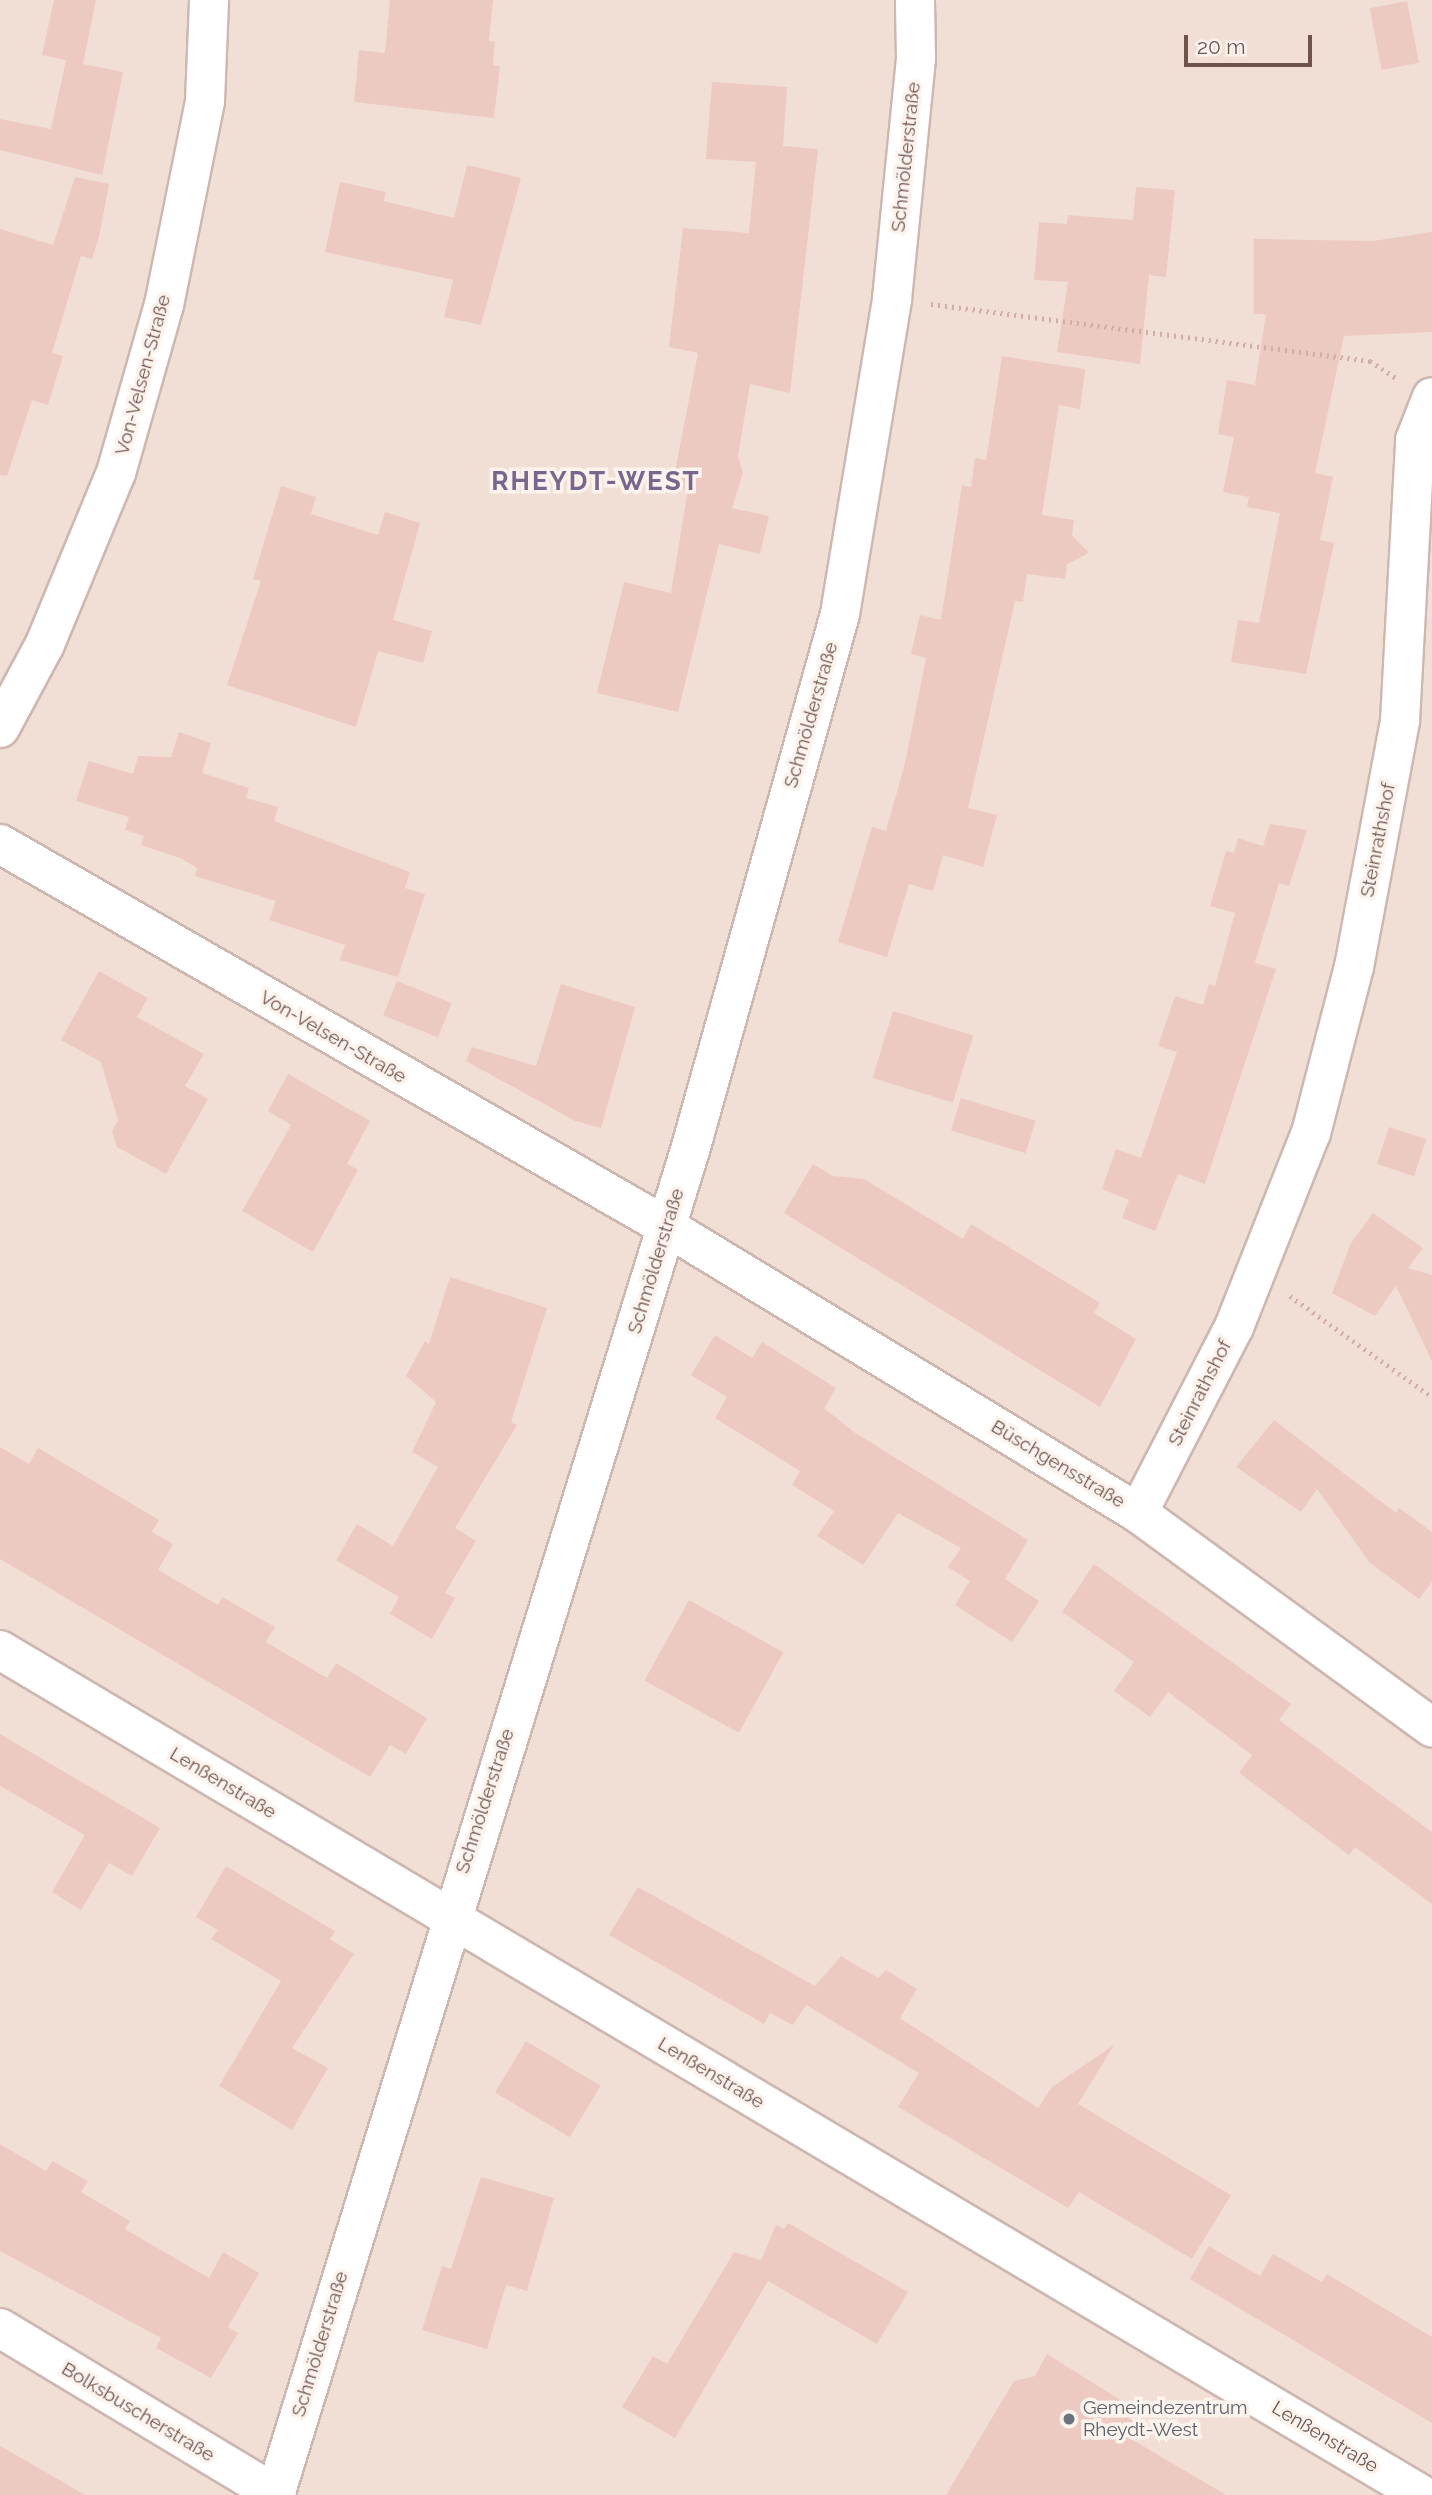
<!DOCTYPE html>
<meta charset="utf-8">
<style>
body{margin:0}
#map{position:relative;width:1432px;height:2495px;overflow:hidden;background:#faefe7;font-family:Raleway,sans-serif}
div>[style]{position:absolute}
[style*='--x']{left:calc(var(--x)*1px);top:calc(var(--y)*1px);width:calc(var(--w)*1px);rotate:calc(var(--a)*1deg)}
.residential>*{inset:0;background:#f1dfd6;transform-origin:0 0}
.building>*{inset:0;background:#eccac2;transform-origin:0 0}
.path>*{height:4.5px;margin-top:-2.25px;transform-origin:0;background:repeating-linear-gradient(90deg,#d1ada5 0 2px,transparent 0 7px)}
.roads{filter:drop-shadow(2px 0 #cdb7b1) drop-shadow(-2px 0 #cdb7b1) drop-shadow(0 2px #cdb7b1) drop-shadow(0 -2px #cdb7b1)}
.street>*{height:38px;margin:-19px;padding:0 19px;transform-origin:19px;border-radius:19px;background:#fff}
.dots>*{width:19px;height:19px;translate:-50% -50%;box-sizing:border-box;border:4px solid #fdf3ed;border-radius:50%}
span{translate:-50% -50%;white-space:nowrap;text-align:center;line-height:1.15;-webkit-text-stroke:7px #fdf3ed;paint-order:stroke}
.street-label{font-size:19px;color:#71534e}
.worship-label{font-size:19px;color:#5b616d}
.left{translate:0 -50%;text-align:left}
.district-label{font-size:26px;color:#78668d;font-weight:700;letter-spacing:2px}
.scale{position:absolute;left:1184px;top:35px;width:128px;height:32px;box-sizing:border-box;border:4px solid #71534e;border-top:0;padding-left:9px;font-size:21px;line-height:24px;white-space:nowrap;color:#71534e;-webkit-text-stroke:5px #fdf3ed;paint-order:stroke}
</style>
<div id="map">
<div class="residential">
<i style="left:0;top:0;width:1432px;height:2495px"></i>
</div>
<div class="building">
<i style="clip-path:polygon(54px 0,96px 0,83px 64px,123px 72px,102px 175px,0 150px,0 119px,51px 129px,66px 60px,42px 55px)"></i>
<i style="clip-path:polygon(390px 0,493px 0,489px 41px,495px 42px,493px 65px,500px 66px,494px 118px,354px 102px,359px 50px,385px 53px)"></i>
<i style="left:1407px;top:1px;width:63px;height:38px;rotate:79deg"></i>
<i style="clip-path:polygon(712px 82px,787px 87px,783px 146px,818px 149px,790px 393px,750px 384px,738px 456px,743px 473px,732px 508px,769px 516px,760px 554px,719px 544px,678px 712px,597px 693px,624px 582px,671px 593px,688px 489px,672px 487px,698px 353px,669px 347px,683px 228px,749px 233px,756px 162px,706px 159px)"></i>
<i style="clip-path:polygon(467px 165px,521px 178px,481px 325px,444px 317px,453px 280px,325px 252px,340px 182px,386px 192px,384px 201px,454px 218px)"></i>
<i style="clip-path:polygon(75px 177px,109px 184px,99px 237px,92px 259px,81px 256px,52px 353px,63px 356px,48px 405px,32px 400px,7px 476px,0 475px,0 229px,53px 245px)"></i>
<i style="clip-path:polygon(1136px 187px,1175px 190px,1166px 277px,1149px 275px,1140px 364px,1057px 352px,1068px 282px,1034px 280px,1039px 222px,1067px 224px,1068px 215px,1133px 220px)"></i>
<i style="clip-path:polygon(1432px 232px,1432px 332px,1344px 336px,1315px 473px,1333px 477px,1320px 540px,1334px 543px,1306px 674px,1231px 662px,1238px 620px,1259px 623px,1280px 513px,1247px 507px,1249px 497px,1223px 492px,1234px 437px,1218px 434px,1227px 380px,1255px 385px,1266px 314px,1254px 314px,1254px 239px,1373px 241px)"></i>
<i style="clip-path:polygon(1002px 356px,1085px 369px,1080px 409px,1059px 405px,1042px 515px,1074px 520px,1072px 535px,1089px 553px,1067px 564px,1065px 579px,1027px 574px,1023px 602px,1015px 601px,968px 808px,997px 815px,983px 867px,943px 855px,933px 891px,909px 884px,887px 957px,838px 942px,872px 827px,886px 831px,905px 763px,926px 658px,911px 654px,920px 615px,941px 620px,962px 485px,971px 487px,975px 458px,986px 460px)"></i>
<i style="clip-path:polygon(281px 486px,316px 497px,311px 514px,378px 535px,385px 512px,420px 523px,393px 620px,432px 631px,423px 663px,378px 651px,356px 727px,227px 685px,261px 581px,253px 579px)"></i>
<i style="clip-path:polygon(179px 732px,211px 743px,202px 773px,249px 788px,246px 798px,278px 807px,274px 821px,410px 872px,405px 888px,425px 894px,398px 977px,340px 960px,345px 945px,269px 920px,276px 901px,195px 876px,197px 868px,180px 858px,141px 845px,144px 836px,125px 830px,129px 817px,76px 801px,89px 761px,133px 774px,138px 756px,171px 757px)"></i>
<i style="clip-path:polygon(1270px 824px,1307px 830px,1289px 886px,1279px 883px,1255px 963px,1276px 969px,1205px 1184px,1178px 1174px,1155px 1231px,1122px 1218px,1129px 1200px,1102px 1189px,1116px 1149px,1141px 1158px,1177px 1052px,1158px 1046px,1175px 996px,1203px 1005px,1209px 984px,1215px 986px,1235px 913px,1210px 906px,1226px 851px,1234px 853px,1238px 838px,1263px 846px)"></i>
<i style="clip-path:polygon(99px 971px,148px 998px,137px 1017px,204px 1054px,185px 1086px,208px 1099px,166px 1174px,117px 1147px,112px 1131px,118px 1120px,101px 1062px,61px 1040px)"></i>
<i style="left:397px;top:981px;width:59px;height:37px;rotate:22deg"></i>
<i style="clip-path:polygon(561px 984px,635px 1007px,601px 1128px,575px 1121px,466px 1061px,472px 1047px,536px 1066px)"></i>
<i style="left:893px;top:1011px;width:84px;height:70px;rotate:17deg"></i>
<i style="clip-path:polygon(288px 1074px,370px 1121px,347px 1164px,358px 1170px,313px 1252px,242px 1211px,291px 1125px,268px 1111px)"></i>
<i style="left:961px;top:1098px;width:78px;height:34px;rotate:17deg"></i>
<i style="left:1389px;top:1127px;width:39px;height:39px;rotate:18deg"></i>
<i style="clip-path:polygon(813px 1164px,833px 1176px,864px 1179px,963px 1239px,971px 1224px,1100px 1303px,1094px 1313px,1136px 1339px,1100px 1407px,784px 1213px)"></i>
<i style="clip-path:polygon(1373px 1213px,1423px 1248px,1408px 1268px,1432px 1275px,1432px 1361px,1396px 1286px,1375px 1316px,1332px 1293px,1351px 1243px)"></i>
<i style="clip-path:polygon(450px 1277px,547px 1308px,511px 1422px,517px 1425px,455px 1528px,476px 1541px,445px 1593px,455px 1598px,432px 1639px,390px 1614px,399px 1597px,336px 1560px,357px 1524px,393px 1546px,438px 1467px,412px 1452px,436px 1402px,406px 1376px,425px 1341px,429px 1344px)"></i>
<i style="clip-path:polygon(715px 1335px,752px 1358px,762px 1342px,836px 1388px,824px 1408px,854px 1432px,1028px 1540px,1005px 1579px,1039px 1601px,1012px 1642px,955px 1605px,970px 1581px,948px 1567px,961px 1548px,898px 1513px,863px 1565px,817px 1536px,834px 1511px,792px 1485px,800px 1471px,715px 1418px,727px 1397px,691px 1375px)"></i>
<i style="clip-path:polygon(1274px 1420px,1396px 1513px,1399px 1508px,1432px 1532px,1432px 1582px,1419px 1599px,1370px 1563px,1317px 1489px,1301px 1512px,1236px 1467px)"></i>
<i style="clip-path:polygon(0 1447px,29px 1464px,38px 1448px,159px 1520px,152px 1532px,173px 1544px,158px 1570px,218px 1605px,222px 1597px,275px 1627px,266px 1642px,327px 1678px,336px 1663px,427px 1718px,406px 1754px,390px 1745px,370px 1777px,0 1559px)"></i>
<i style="clip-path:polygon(1094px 1564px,1291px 1704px,1279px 1720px,1432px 1832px,1432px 1904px,1355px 1847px,1349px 1855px,1239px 1773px,1252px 1755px,1168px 1692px,1150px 1717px,1114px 1691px,1134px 1662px,1062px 1612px)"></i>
<i style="left:689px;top:1600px;width:108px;height:92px;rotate:29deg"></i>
<i style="clip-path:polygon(0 1734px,160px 1828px,132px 1876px,109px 1863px,81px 1910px,52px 1892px,85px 1835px,0 1786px)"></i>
<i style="clip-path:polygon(226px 1866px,335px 1931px,330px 1939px,354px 1954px,292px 2048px,328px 2068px,292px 2130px,219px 2086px,281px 1981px,211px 1939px,218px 1930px,196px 1917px)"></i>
<i style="clip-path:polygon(638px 1887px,815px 1986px,841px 1956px,878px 1978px,886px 1970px,917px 1989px,900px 2018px,1038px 2108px,1052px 2087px,1114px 2045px,1078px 2104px,1231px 2195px,1192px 2259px,1079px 2192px,1068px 2208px,898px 2107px,919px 2073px,806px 2005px,793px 2025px,770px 2013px,764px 2024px,609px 1935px)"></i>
<i style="left:526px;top:2041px;width:87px;height:60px;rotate:31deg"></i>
<i style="clip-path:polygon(0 2144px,46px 2171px,52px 2161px,88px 2181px,81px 2192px,130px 2221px,125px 2229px,209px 2278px,223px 2252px,259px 2273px,228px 2327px,238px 2333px,211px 2378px,156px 2348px,161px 2338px,0 2251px)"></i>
<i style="clip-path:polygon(481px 2177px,554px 2198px,527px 2291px,506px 2285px,487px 2349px,422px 2330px,442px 2266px,451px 2269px)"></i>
<i style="clip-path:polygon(788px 2223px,908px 2292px,877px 2344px,768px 2281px,675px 2438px,622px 2407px,653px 2356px,667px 2364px,734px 2252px,761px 2260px,776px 2225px,784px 2229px)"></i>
<i style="clip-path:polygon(1209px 2246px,1260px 2276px,1273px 2254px,1322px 2282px,1327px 2274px,1432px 2337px,1432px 2423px,1190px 2279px)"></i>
<i style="clip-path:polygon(1047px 2354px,1125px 2403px,1119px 2412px,1139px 2425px,1131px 2439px,1226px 2495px,946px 2495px,1014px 2381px,1035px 2376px)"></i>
<i style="clip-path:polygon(0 2446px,25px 2460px,85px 2495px,0 2495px)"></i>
</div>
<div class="path">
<i style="--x:931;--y:304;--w:443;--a:7.4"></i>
<i style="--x:1370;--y:361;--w:31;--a:33"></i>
<i style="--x:1290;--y:1296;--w:174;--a:35.4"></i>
</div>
<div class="roads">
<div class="street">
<i style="--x:0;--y:728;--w:95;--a:-61.8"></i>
<i style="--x:45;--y:644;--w:185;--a:-67.5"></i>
<i style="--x:116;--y:473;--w:175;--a:-74.1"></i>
<i style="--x:164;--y:305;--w:208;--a:-78.6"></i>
<i style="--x:205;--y:101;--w:101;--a:-87.7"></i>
<i style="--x:0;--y:844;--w:769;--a:29.86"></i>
<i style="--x:667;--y:1227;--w:551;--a:31.27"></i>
<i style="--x:1138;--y:1513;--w:364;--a:36.1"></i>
<i style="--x:1138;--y:1513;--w:209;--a:-62.7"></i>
<i style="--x:1234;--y:1327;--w:209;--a:-68.4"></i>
<i style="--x:1311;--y:1133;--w:171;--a:-75.5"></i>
<i style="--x:1354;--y:967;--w:250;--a:-79.4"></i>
<i style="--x:1400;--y:721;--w:281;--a:-86.9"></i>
<i style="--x:1415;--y:440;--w:46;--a:-68.4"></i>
<i style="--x:0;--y:1650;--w:1654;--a:30.72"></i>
<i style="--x:0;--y:2328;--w:323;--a:31.1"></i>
<i style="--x:275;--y:2495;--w:1411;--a:-72.85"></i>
<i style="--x:691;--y:1147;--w:553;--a:-74.38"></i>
<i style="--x:840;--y:614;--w:319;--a:-80.6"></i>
<i style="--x:892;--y:299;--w:241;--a:-84.3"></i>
<i style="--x:916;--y:59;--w:59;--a:-91"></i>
</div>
</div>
<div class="dots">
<i style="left:1069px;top:2419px;background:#6b7280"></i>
</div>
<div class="street-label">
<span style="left:906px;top:157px;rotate:-84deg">Schmölderstraße</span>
<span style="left:143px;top:375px;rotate:-75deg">Von-Velsen-Straße</span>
<span style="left:811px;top:715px;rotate:-74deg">Schmölderstraße</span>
<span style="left:1378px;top:840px;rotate:-79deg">Steinrathshof</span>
<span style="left:333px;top:1037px;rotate:30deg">Von-Velsen-Straße</span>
<span style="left:656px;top:1261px;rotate:-73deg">Schmölderstraße</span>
<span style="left:1200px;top:1393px;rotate:-63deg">Steinrathshof</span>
<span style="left:1058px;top:1464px;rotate:31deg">Büschgensstraße</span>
<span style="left:223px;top:1783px;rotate:31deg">Lenßenstraße</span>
<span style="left:485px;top:1801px;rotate:-72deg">Schmölderstraße</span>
<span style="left:711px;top:2073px;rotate:31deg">Lenßenstraße</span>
<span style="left:320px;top:2344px;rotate:-73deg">Schmölderstraße</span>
<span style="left:138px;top:2412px;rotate:31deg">Bolksbuscherstraße</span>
<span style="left:1325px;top:2437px;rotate:31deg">Lenßenstraße</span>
</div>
<div class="worship-label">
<span class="left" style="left:1083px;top:2419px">Gemeindezentrum<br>Rheydt-West</span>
</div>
<div class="district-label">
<span style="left:596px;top:482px">RHEYDT-WEST</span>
</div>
<div class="scale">20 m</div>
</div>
